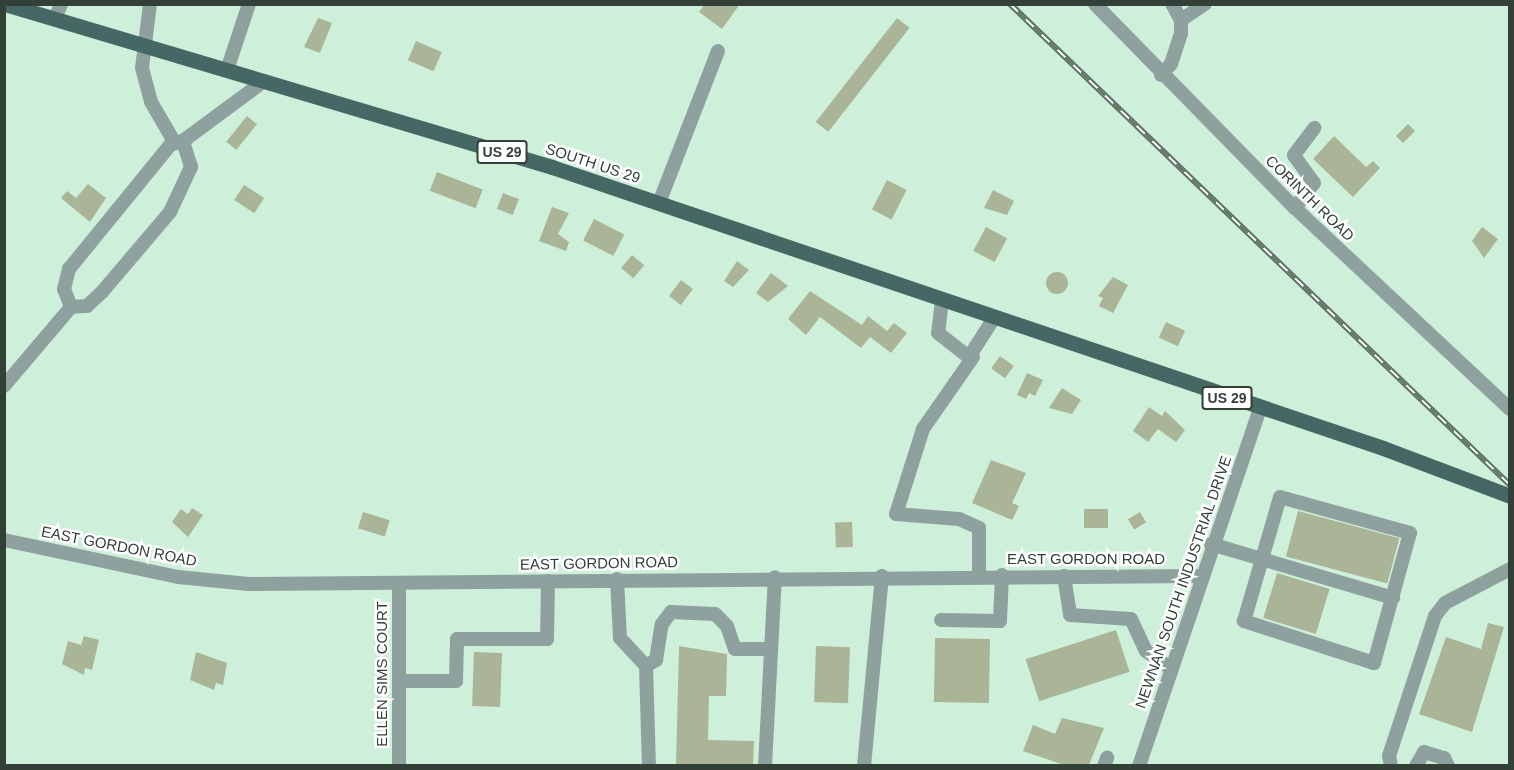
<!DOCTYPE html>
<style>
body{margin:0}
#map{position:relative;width:1514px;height:770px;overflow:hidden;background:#cef0da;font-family:Arial,sans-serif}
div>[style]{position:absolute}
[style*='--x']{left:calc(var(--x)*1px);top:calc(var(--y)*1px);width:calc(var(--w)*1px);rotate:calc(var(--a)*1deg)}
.building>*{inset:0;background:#a9b596;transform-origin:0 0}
.round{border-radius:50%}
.minor>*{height:14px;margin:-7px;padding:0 7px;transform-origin:7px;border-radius:7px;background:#8fa19f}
.major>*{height:15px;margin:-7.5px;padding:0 7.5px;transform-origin:7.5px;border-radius:7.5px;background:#466865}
.rail>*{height:6px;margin-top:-3px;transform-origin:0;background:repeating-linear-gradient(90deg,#fff 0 11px,#5f7266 0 22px);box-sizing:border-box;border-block:2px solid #5f7266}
span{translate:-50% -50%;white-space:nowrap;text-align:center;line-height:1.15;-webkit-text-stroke:5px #fff;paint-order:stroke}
.shield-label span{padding:2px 4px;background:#fff;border:2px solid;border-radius:4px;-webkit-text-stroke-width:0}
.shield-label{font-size:14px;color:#334038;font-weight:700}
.street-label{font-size:15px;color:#334038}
.frame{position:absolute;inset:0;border:6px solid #334038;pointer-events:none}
</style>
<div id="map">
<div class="building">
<i style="clip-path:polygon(705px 4px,740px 4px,722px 29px,699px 12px)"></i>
<i style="clip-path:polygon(318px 18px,332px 23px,320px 53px,304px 47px)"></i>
<i style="left:897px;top:18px;width:16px;height:132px;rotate:38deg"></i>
<i style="left:416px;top:41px;width:28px;height:21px;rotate:23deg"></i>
<i style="left:247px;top:116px;width:13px;height:33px;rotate:39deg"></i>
<i style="left:1408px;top:124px;width:10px;height:17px;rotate:45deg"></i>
<i style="clip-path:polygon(1334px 136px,1366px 167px,1373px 161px,1380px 168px,1353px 197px,1313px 159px)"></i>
<i style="left:437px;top:172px;width:49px;height:20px;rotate:21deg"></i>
<i style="left:887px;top:180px;width:22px;height:33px;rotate:27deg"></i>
<i style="clip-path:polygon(88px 184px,106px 198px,90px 222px,61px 198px,67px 191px,76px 198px)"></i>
<i style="left:244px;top:185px;width:24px;height:18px;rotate:33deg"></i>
<i style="clip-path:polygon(993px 190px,1014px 201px,1007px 215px,984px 208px)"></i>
<i style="left:503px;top:193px;width:17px;height:17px;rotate:21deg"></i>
<i style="clip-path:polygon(552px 207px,569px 213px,558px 234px,569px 242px,566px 251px,539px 241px)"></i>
<i style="left:594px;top:219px;width:34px;height:24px;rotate:27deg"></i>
<i style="left:986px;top:227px;width:24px;height:27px;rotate:28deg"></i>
<i style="clip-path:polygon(1482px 227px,1498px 239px,1484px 258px,1472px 241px)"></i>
<i style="left:632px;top:255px;width:16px;height:17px;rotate:40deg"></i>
<i style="clip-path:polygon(737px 261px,749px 270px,733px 287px,724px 281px)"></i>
<i class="round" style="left:1046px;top:272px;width:22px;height:22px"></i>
<i style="clip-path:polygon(771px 273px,788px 286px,768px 302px,756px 293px)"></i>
<i style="clip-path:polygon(1113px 277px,1128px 285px,1113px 313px,1099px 306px,1103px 298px,1098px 296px)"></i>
<i style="left:681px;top:280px;width:15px;height:20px;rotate:37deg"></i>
<i style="clip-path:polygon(810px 291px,862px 325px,868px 316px,887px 331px,894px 323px,907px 333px,891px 353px,870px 337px,861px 348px,820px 317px,806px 335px,788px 319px)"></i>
<i style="left:1166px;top:322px;width:21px;height:17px;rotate:25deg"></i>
<i style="left:1000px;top:356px;width:17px;height:15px;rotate:36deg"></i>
<i style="clip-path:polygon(1027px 373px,1043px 380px,1035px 396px,1029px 393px,1026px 399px,1017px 395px)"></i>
<i style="clip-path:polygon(1062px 388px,1081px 400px,1072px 414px,1049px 408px)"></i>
<i style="clip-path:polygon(1149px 407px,1162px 416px,1165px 411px,1185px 430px,1176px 442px,1158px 429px,1148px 442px,1133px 431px)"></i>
<i style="clip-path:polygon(991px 460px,1026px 473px,1012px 503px,1019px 506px,1012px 520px,972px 503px)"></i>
<i style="clip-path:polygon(192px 508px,203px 515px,188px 537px,172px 522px,181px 509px,188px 514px)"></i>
<i style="left:1084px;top:509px;width:24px;height:19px"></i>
<i style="left:1298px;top:511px;width:105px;height:47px;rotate:15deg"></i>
<i style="left:363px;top:512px;width:28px;height:17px;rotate:17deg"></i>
<i style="left:1140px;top:512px;width:12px;height:14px;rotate:59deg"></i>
<i style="left:852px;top:522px;width:25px;height:17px;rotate:88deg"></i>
<i style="left:1277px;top:573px;width:55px;height:47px;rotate:17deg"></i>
<i style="clip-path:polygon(1488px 623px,1504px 627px,1472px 732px,1419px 714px,1446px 637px,1481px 649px)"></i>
<i style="left:1116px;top:630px;width:44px;height:95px;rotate:72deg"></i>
<i style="clip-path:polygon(84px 636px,99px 640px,92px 670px,85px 668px,84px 675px,62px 664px,68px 641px,81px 645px)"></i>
<i style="left:935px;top:638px;width:55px;height:64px;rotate:1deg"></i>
<i style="clip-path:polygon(679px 646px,727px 654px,726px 696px,709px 696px,708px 740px,754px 741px,753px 765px,676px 765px)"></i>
<i style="left:816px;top:646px;width:34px;height:56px;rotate:2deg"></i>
<i style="clip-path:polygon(196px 652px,227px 663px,223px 685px,216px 683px,214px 690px,190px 680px)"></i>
<i style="left:474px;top:652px;width:28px;height:54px;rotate:2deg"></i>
<i style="clip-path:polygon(1062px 718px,1104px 728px,1089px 765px,1064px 765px,1023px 751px,1033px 725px,1055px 734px)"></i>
</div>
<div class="minor">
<i style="--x:150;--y:4;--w:64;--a:97.1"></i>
<i style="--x:142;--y:68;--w:35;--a:75"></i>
<i style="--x:151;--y:102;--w:48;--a:59.7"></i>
<i style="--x:1095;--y:4;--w:286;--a:45.6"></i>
<i style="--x:1295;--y:208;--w:294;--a:43.1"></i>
<i style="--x:55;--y:19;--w:16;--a:-68"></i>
<i style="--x:1181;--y:20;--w:29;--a:-34"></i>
<i style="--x:227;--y:70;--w:70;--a:-71.6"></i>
<i style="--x:1161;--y:75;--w:15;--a:-48"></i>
<i style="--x:1171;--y:64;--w:32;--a:-72"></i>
<i style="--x:1181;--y:34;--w:14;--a:-90"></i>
<i style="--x:1181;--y:20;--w:18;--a:-119"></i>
<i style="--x:659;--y:203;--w:163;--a:-68.8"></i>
<i style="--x:1295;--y:208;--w:31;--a:-53"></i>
<i style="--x:1314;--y:183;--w:34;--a:-126"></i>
<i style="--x:1294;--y:155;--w:34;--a:-53"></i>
<i style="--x:942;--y:301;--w:32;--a:97"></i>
<i style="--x:938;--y:333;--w:39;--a:38"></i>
<i style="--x:969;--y:357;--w:46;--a:-57.3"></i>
<i style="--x:71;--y:307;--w:19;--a:-111"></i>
<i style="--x:64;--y:289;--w:21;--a:-76"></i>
<i style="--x:69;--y:269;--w:161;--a:-50.8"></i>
<i style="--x:171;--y:144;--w:12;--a:-14"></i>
<i style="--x:973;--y:357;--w:88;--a:124.8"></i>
<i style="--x:923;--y:429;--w:89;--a:107.6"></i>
<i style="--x:896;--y:514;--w:63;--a:4.5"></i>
<i style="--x:959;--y:519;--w:22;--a:24"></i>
<i style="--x:979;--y:528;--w:47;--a:90"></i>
<i style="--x:4;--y:386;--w:104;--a:-49.7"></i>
<i style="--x:71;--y:307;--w:16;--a:-4"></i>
<i style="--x:87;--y:306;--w:21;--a:-43"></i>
<i style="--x:102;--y:292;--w:105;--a:-49.6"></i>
<i style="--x:170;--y:212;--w:50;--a:-65"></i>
<i style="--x:191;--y:167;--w:27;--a:-107"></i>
<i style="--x:183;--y:141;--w:101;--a:-36.5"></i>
<i style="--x:1280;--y:497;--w:135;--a:15.5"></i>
<i style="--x:1410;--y:533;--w:135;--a:105.5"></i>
<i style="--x:1374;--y:663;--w:137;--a:-162.1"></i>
<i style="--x:1244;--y:621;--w:129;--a:-73.8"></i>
<i style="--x:4;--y:540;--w:178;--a:12"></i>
<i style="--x:178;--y:577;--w:71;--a:5.6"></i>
<i style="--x:249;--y:584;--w:950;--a:-0.48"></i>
<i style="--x:1211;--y:544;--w:190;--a:16.5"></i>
<i style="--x:1064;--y:576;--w:39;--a:81"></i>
<i style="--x:1070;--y:615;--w:61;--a:3.8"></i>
<i style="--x:1131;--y:619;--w:35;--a:65"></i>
<i style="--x:1146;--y:651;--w:29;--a:35"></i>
<i style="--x:617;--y:579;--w:59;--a:87.1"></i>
<i style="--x:620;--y:638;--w:38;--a:47"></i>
<i style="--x:646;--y:666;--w:100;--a:88.3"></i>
<i style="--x:399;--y:583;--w:183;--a:90"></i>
<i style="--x:941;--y:620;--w:59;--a:1"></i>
<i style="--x:1000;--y:621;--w:46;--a:-87.5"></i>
<i style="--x:646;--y:666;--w:12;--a:-31"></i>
<i style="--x:656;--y:660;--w:36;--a:-81"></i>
<i style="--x:662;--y:624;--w:15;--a:-53"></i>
<i style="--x:671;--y:612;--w:44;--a:2.6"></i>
<i style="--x:715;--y:614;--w:17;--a:45"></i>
<i style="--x:727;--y:626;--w:24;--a:71"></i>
<i style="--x:735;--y:649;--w:33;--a:0"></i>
<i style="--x:399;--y:681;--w:57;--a:0"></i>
<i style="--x:456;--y:681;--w:42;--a:-88.6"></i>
<i style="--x:457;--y:639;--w:90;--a:0"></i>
<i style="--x:547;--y:639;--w:58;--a:-89"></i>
<i style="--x:765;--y:766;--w:189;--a:-87"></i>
<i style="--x:864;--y:766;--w:191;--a:-84.6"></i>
<i style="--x:1104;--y:766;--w:9;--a:-69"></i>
<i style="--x:1139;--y:766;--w:377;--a:-71.3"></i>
<i style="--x:1391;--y:766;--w:10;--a:-101"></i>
<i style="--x:1389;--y:756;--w:147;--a:-71.8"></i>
<i style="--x:1435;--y:616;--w:16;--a:-52"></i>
<i style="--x:1445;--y:603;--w:73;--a:-27.6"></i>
<i style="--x:1416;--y:766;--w:16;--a:-60"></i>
<i style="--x:1424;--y:752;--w:21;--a:17"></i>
<i style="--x:1444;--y:758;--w:9;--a:63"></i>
</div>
<div class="major">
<i style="--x:5;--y:4;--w:571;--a:16.59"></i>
<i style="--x:552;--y:167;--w:877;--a:18.68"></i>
<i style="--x:1383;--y:448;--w:136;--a:20.7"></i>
</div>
<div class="rail">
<i style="--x:1010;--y:4;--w:694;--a:43.89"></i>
</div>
<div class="shield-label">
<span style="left:502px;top:152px">US 29</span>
<span style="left:1227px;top:398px">US 29</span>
</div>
<div class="street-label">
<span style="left:593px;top:163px;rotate:18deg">SOUTH US 29</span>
<span style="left:1310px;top:198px;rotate:44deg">CORINTH ROAD</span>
<span style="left:119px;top:546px;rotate:11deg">EAST GORDON ROAD</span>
<span style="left:1086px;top:559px">EAST GORDON ROAD</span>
<span style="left:599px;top:563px;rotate:-1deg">EAST GORDON ROAD</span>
<span style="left:1183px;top:582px;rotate:-71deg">NEWNAN SOUTH INDUSTRIAL DRIVE</span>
<span style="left:382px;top:674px;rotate:-90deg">ELLEN SIMS COURT</span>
</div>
<div class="frame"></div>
</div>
